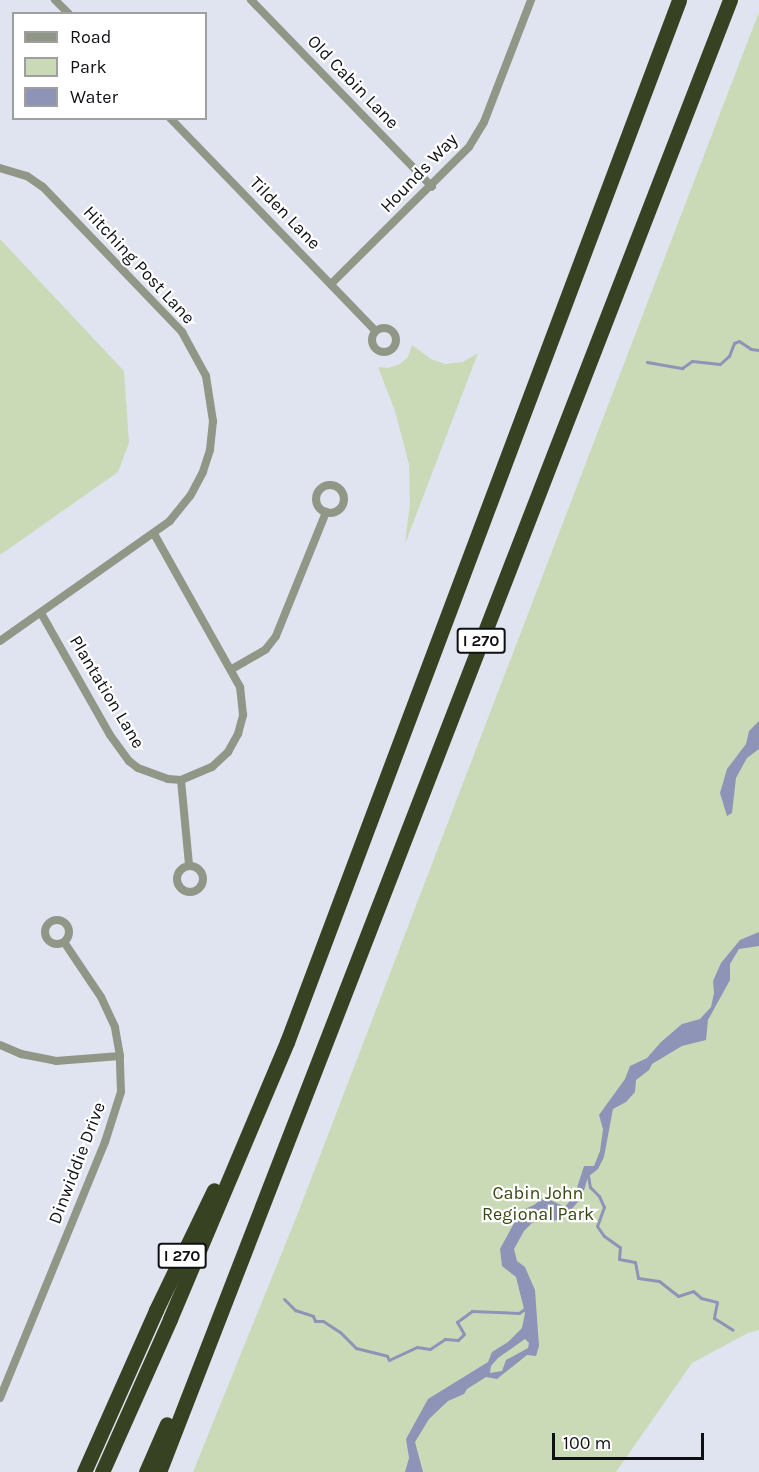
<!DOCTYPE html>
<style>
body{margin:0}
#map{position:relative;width:759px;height:1472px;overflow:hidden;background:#e0e3f0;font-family:Karla,sans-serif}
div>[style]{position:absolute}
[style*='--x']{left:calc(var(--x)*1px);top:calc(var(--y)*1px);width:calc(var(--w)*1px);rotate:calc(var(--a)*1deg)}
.green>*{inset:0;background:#cbdab6}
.water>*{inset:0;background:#8d94b8}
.stream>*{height:3px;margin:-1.5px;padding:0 1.5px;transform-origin:1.5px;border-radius:1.5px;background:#8d94b8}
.street>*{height:8px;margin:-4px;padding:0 4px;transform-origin:4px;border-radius:4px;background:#919787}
.street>.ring{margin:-4px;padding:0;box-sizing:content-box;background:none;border:8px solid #919787;border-radius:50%}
.highway>*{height:15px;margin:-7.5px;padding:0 7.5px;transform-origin:7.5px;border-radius:7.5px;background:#374222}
span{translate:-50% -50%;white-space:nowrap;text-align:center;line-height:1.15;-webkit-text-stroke:4.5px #fff;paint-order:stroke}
.shield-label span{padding:2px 4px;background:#fff;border:2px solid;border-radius:4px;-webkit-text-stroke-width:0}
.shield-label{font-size:16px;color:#0f1014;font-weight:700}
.street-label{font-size:18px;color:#0f1014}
.park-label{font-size:18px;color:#36470d}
.legend{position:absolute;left:12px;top:12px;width:195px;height:108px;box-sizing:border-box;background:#fff;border:2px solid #9f9fa1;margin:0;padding:8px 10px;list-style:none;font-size:18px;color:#0f1014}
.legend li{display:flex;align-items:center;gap:12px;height:30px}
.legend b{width:30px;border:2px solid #9f9fa1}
.scale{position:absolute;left:552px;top:1433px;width:152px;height:27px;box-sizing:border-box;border:3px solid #0f1014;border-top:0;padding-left:8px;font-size:18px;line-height:21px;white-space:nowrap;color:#0f1014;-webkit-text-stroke:4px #fff;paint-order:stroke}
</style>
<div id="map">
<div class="green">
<i style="clip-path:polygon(759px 12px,759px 1330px,748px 1333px,692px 1363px,616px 1472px,193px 1472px,298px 1213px)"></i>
<i style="clip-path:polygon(0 239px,124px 371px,129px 443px,118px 472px,0 555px)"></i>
<i style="clip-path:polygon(412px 345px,431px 359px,445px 364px,463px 362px,478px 353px,405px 544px,410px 504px,409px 464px,395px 411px,378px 367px,388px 368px,400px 364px,408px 357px)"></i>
</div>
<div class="water">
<i style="clip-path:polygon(759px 721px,759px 749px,747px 758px,736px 778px,732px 813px,727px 816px,720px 793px,727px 769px,746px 744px,749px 731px)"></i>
<i style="clip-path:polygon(evenodd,759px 932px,759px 946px,739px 949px,730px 964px,730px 980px,708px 1020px,706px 1040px,682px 1046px,652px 1064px,649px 1070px,636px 1080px,635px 1092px,626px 1102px,613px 1109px,604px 1157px,598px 1169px,588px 1177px,582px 1197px,566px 1216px,557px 1220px,532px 1223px,524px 1231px,514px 1249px,517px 1261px,525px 1267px,535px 1290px,539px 1346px,536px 1356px,527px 1355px,497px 1379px,486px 1377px,467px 1389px,464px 1394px,448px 1401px,429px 1419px,415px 1442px,423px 1472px,405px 1472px,409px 1458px,406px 1439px,428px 1399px,488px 1362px,492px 1352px,508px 1342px,522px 1328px,525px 1313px,516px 1277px,502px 1266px,500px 1249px,514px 1223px,527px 1208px,534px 1205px,544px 1197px,565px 1207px,575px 1194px,584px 1166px,594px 1166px,600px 1151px,603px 1129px,599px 1115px,625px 1079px,630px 1066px,647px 1058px,661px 1042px,682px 1024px,700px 1019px,711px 1007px,714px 993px,713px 981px,721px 963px,740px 940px,759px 932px,525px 1339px,529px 1343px,528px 1348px,506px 1360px,502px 1371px,490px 1373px,491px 1366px,498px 1358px,525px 1339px)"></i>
</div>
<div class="stream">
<i style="--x:647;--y:362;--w:36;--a:10"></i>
<i style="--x:682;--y:368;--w:12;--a:-35"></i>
<i style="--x:692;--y:361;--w:28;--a:6"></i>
<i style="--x:720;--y:364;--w:12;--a:-42"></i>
<i style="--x:729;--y:356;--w:14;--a:-69"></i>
<i style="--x:734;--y:343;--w:5;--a:-22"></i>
<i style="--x:739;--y:341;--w:14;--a:34"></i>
<i style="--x:751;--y:349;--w:8;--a:7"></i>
<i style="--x:588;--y:1176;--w:11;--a:80"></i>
<i style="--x:590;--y:1187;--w:13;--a:45"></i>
<i style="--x:599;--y:1196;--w:12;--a:66"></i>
<i style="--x:604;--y:1207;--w:20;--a:110"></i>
<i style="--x:597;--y:1226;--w:12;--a:55"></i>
<i style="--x:604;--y:1236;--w:19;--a:35"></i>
<i style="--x:620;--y:1247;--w:12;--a:95"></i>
<i style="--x:619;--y:1259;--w:16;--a:11"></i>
<i style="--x:635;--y:1262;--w:16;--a:79"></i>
<i style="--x:638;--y:1278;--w:21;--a:8"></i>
<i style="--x:659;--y:1281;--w:24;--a:38"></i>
<i style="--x:678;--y:1296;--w:16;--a:-18"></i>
<i style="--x:693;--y:1291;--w:11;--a:41"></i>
<i style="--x:701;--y:1298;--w:16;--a:14"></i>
<i style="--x:717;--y:1302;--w:16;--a:101"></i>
<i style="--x:714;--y:1318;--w:22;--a:32"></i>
<i style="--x:284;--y:1299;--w:16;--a:45"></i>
<i style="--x:295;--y:1310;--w:19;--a:18"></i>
<i style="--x:313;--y:1316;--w:5;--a:68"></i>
<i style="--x:315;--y:1321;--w:8;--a:0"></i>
<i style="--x:323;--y:1321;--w:20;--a:33"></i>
<i style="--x:340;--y:1332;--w:23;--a:45"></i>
<i style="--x:356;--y:1348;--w:32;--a:14"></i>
<i style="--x:387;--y:1356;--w:4;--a:63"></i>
<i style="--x:389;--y:1360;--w:31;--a:-25"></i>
<i style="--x:417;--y:1347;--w:13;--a:9"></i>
<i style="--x:430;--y:1349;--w:18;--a:-34"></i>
<i style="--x:445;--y:1339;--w:13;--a:4"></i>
<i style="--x:458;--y:1340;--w:8;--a:-45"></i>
<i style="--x:464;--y:1334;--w:14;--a:-120"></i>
<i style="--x:457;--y:1322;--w:19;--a:-36"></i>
<i style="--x:472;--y:1311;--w:47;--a:2.4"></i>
<i style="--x:519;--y:1313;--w:9;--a:-36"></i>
</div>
<div class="street">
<i style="--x:55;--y:0;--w:20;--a:45"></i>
<i style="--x:251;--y:0;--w:260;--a:45.9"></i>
<i style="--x:170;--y:118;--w:296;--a:46"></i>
<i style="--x:0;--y:168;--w:28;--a:17"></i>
<i style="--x:27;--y:176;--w:19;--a:35"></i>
<i style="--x:43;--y:187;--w:201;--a:46.2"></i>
<i style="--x:182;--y:332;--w:50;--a:61.4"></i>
<i style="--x:206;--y:376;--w:46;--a:81.2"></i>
<i style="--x:213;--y:421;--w:29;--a:96"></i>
<i style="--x:210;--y:450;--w:23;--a:108"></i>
<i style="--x:203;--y:472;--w:27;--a:118"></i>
<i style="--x:190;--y:496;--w:32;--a:129"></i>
<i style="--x:170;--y:521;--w:208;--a:144.8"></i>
<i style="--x:331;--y:284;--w:194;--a:-44.8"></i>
<i style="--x:469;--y:147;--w:29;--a:-59"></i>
<i style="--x:484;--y:122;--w:131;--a:-68.9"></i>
<i class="ring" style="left:372px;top:328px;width:16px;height:16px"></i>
<i class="ring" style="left:316px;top:485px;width:20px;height:20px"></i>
<i style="--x:41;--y:613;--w:140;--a:60.5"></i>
<i style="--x:110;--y:735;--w:32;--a:54"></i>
<i style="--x:129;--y:761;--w:11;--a:38"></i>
<i style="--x:138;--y:768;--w:32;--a:20"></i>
<i style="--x:168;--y:779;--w:13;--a:4"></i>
<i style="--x:181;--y:780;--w:34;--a:-23"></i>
<i style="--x:212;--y:767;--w:22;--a:-43"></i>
<i style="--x:228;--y:752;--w:21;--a:-61"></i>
<i style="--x:238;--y:734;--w:20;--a:-75"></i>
<i style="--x:243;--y:715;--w:28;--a:-96"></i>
<i style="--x:240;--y:687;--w:176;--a:-119.3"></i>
<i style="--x:232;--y:669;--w:39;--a:-30"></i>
<i style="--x:266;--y:649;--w:16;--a:-52"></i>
<i style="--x:276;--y:636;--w:134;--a:-68"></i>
<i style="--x:181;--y:780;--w:85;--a:84.6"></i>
<i class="ring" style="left:177px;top:866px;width:18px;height:18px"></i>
<i class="ring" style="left:45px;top:920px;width:16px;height:16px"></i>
<i style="--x:0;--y:1045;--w:23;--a:23"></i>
<i style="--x:21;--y:1054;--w:36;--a:11"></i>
<i style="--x:56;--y:1061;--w:64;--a:-4.5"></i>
<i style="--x:0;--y:1398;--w:277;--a:-67.7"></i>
<i style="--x:105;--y:1142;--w:52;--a:-72.3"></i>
<i style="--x:121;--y:1092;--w:36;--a:-92"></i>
<i style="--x:120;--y:1056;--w:29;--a:-100"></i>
<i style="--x:115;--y:1027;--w:33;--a:-115"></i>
<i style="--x:101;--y:997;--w:66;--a:-123.9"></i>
</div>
<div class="highway">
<i style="--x:84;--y:1472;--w:177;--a:-66"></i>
<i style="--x:156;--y:1310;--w:133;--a:-64.2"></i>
<i style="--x:102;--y:1472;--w:167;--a:-66"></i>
<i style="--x:170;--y:1319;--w:301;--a:-67.1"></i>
<i style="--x:287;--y:1042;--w:1113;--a:-69.38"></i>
<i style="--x:146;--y:1472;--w:52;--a:-66.4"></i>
<i style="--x:159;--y:1472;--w:1579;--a:-68.8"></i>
</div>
<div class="shield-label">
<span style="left:481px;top:641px">I 270</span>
<span style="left:182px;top:1256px">I 270</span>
</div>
<div class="street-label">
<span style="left:353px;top:82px;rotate:46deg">Old Cabin Lane</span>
<span style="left:419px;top:173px;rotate:-46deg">Hounds Way</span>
<span style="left:285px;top:213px;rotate:46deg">Tilden Lane</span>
<span style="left:139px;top:265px;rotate:47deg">Hitching Post Lane</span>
<span style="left:107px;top:692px;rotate:59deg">Plantation Lane</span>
<span style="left:77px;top:1163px;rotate:-69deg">Dinwiddie Drive</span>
</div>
<div class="park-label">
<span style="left:538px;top:1204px">Cabin John<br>Regional Park</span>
</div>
<ul class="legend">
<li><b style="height:8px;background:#919787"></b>Road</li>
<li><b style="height:16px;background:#cbdab6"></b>Park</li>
<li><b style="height:16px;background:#8d94b8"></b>Water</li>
</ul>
<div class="scale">100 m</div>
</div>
